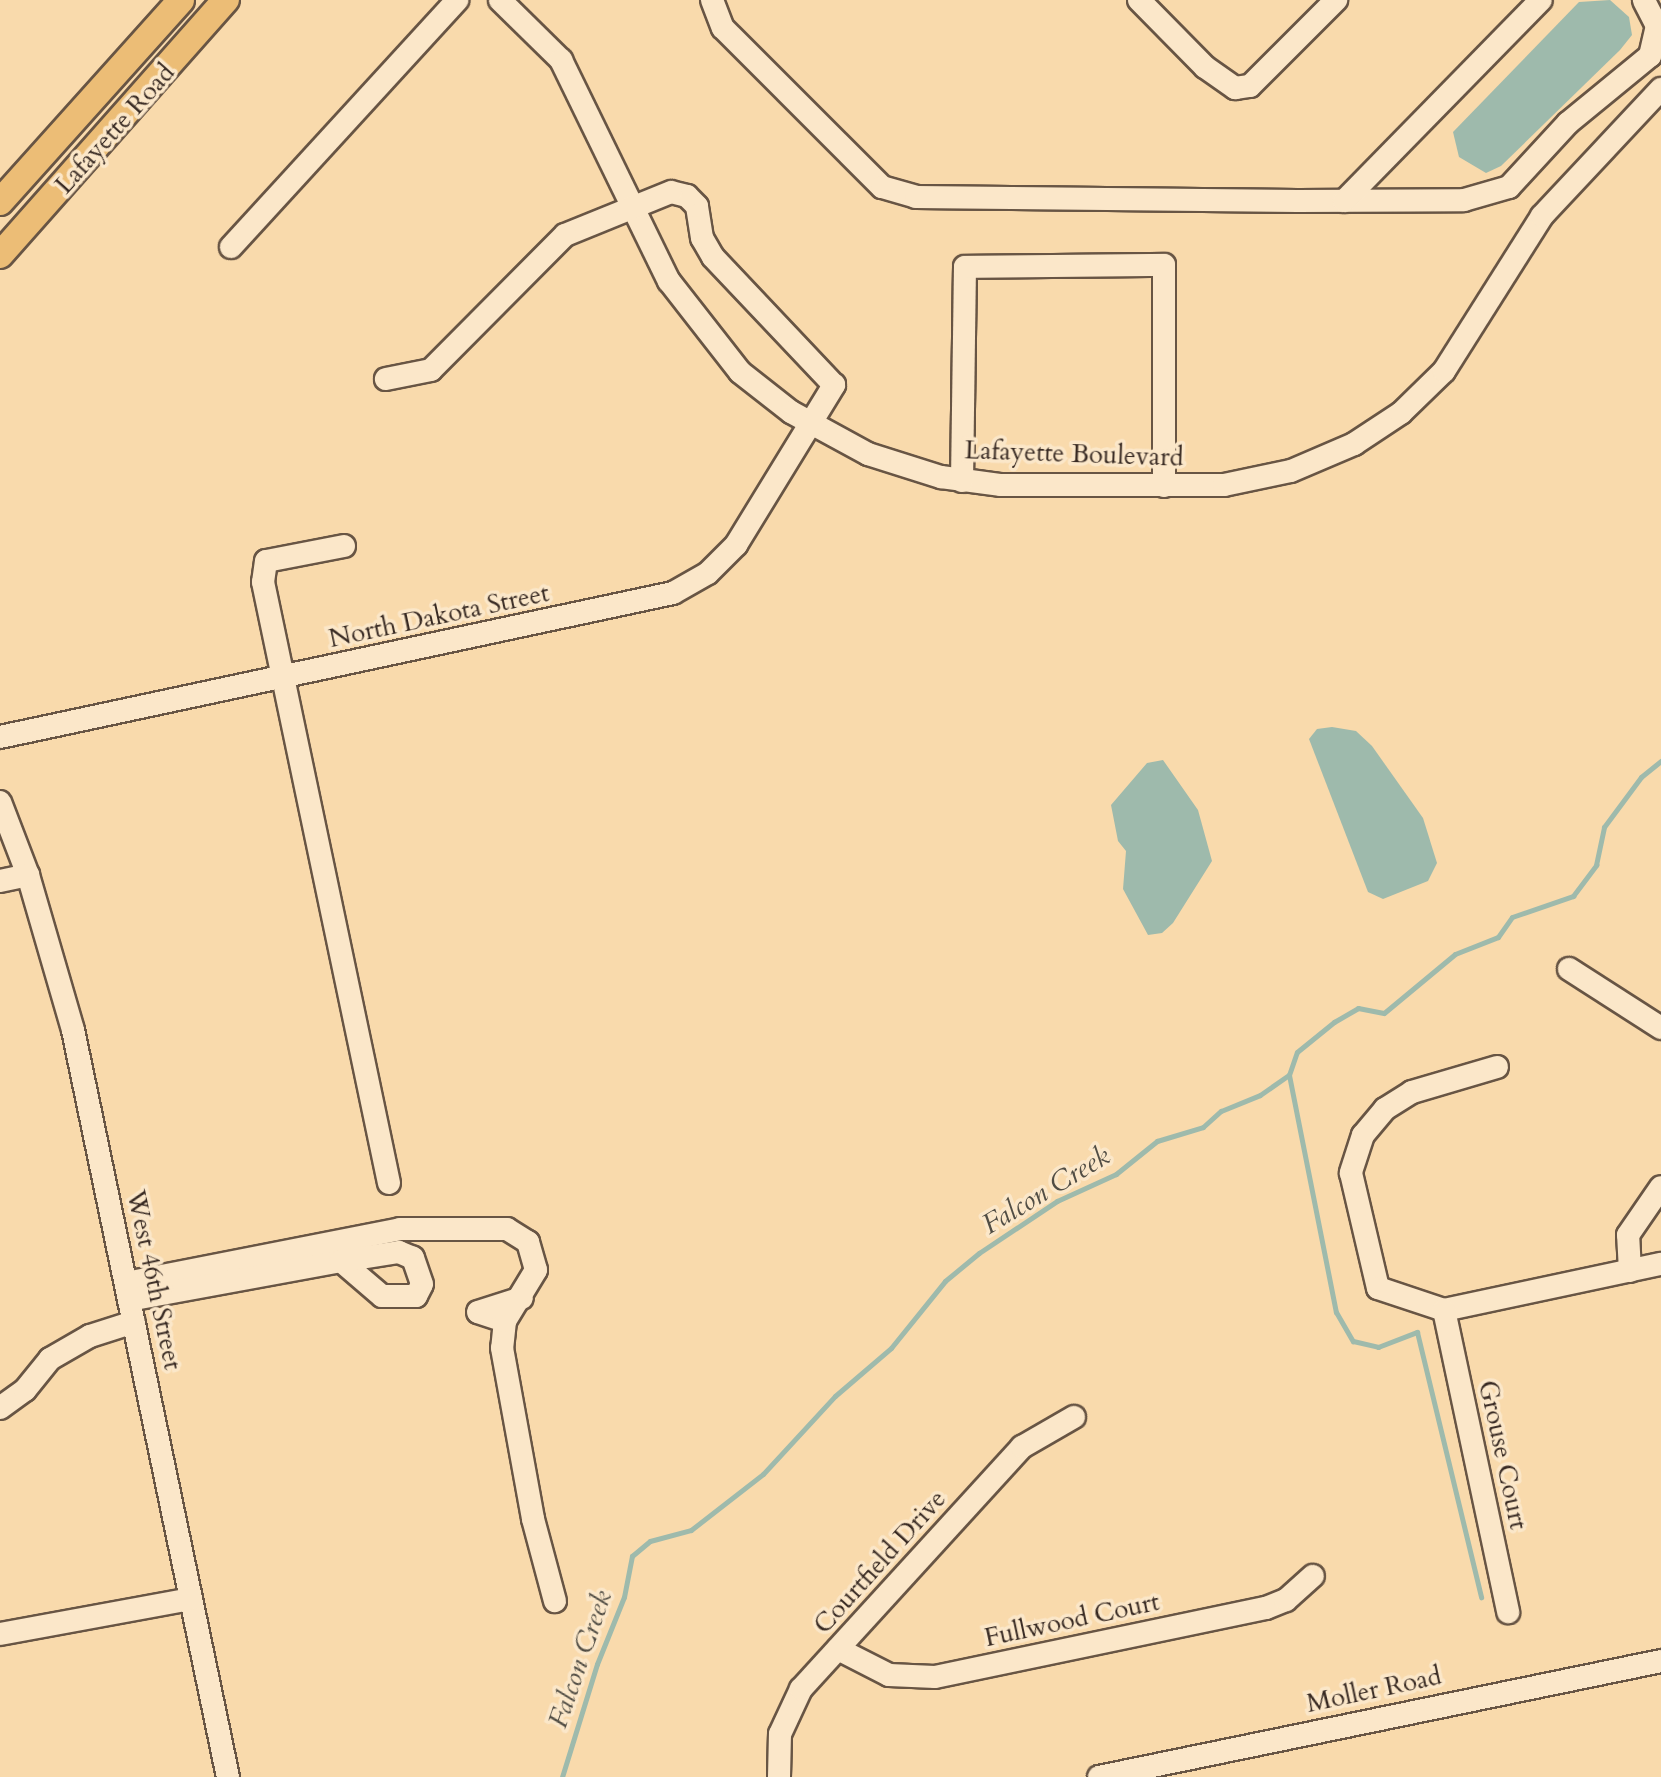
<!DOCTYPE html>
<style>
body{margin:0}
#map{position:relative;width:1661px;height:1777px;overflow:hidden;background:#f9daac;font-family:Cardo,serif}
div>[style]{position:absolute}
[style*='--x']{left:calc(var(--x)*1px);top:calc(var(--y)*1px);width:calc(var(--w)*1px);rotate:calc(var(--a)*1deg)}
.water>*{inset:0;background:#9ebaac}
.stream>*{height:5px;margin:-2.5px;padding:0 2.5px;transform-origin:2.5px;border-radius:2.5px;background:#9ebaac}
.roads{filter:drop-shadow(2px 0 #685544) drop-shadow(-2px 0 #685544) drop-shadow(0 2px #685544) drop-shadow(0 -2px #685544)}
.minor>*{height:22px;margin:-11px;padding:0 11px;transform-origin:11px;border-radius:11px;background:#fbe7c9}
.major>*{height:26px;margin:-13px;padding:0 13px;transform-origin:13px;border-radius:13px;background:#ecbd76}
span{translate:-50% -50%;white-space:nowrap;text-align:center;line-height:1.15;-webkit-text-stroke:7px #fbe7c9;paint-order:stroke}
.street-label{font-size:26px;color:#372922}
.water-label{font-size:28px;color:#514d44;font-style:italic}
</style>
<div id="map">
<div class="water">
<i style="clip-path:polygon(1610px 0,1629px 17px,1632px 35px,1620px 50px,1501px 166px,1486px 173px,1459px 157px,1453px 132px,1579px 2px)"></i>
<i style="clip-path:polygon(1332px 727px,1356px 731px,1372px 746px,1423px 818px,1437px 863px,1428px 881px,1383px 899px,1368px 892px,1309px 739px,1317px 729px)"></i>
<i style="clip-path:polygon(1163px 760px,1198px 810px,1212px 861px,1173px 923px,1162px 933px,1148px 935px,1123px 889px,1126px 851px,1118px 841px,1111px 805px,1147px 763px)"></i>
</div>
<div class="stream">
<i style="--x:1289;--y:1075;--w:242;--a:78.8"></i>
<i style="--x:1336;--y:1312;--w:34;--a:60"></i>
<i style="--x:1353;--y:1341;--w:26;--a:13"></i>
<i style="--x:1378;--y:1347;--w:42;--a:-21"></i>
<i style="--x:1417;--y:1332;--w:273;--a:76.4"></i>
<i style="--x:562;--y:1777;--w:118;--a:-72.8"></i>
<i style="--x:597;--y:1664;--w:72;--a:-68.1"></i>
<i style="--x:624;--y:1597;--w:42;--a:-79"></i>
<i style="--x:632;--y:1556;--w:23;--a:-40"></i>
<i style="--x:650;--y:1541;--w:42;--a:-15"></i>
<i style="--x:691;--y:1530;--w:91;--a:-37.9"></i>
<i style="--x:763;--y:1474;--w:106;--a:-47.3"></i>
<i style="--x:835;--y:1396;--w:74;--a:-40.6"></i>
<i style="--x:891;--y:1348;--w:86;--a:-51.1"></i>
<i style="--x:945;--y:1281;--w:44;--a:-39.5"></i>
<i style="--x:979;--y:1253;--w:94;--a:-33.7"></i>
<i style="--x:1057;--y:1201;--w:65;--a:-24.6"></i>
<i style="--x:1116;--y:1174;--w:53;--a:-38.8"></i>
<i style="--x:1157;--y:1141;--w:48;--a:-16.9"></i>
<i style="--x:1203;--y:1127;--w:24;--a:-42"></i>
<i style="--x:1221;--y:1111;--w:42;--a:-22.3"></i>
<i style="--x:1260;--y:1095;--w:35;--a:-35"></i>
<i style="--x:1289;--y:1075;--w:24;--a:-71"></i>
<i style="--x:1297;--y:1052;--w:48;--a:-39"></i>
<i style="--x:1334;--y:1022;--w:28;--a:-30"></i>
<i style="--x:1358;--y:1008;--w:26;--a:11"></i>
<i style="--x:1384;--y:1013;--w:92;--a:-39.7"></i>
<i style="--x:1455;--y:954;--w:46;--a:-21.6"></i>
<i style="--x:1498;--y:937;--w:24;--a:-55"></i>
<i style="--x:1512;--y:917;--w:65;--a:-19"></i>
<i style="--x:1573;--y:896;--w:39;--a:-53"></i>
<i style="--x:1596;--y:865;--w:39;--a:-78"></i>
<i style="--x:1604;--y:827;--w:62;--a:-53.5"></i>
<i style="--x:1641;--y:777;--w:26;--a:-39"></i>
</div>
<div class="roads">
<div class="minor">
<i style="--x:500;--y:0;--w:86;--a:44.5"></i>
<i style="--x:561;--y:60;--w:246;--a:64"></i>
<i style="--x:669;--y:281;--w:115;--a:52"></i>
<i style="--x:740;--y:372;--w:65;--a:38.1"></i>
<i style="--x:791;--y:412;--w:88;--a:28.6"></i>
<i style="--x:868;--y:454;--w:77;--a:17.5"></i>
<i style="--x:941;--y:477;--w:61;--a:7.6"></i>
<i style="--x:1001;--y:485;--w:223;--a:0"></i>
<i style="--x:1224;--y:485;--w:68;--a:-11.8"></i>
<i style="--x:1291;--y:471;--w:69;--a:-23.2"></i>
<i style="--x:1354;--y:444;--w:56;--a:-33.4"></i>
<i style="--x:1401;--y:413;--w:60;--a:-44.3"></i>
<i style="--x:1444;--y:371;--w:183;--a:-57.7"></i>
<i style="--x:1542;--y:216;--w:174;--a:-46.9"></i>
<i style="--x:712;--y:0;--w:30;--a:69"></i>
<i style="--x:723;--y:28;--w:225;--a:45"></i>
<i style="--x:882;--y:187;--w:35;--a:16"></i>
<i style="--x:916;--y:197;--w:382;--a:0.6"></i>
<i style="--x:1298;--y:201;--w:166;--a:-0.3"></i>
<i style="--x:1464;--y:200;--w:47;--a:-16.1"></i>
<i style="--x:1509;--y:187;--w:87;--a:-47.3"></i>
<i style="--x:1568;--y:123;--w:106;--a:-39.3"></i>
<i style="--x:1650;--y:56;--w:31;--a:-77"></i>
<i style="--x:1657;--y:26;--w:29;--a:-117"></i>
<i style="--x:1139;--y:0;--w:94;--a:45.4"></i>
<i style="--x:1205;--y:67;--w:37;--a:35"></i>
<i style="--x:1235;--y:88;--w:15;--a:-8"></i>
<i style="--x:1250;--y:86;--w:122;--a:-45"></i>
<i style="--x:1344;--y:201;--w:281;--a:-45.6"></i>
<i style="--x:231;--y:247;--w:335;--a:-47.5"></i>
<i style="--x:962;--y:481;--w:214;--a:-89.2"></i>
<i style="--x:965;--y:267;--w:199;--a:-0.6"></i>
<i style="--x:1164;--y:265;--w:221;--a:90"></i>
<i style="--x:344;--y:546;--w:79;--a:169.1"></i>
<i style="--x:266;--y:561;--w:21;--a:98"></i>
<i style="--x:263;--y:582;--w:614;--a:78.16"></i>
<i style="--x:0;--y:737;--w:688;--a:-12.08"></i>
<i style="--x:673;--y:593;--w:40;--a:-29.7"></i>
<i style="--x:708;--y:573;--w:40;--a:-45"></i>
<i style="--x:736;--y:545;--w:188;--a:-58.5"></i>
<i style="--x:834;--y:385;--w:176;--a:-133.4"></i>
<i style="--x:713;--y:257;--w:22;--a:-120"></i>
<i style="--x:702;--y:238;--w:32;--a:-99"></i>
<i style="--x:697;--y:206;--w:14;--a:-135"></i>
<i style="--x:687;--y:196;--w:16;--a:-166"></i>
<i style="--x:671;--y:192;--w:114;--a:157.9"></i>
<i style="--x:565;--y:235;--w:190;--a:134.8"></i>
<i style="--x:431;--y:370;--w:46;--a:168.7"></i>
<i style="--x:0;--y:802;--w:78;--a:69"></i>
<i style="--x:28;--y:875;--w:161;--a:73.8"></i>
<i style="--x:73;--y:1030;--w:763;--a:78.28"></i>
<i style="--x:0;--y:881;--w:29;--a:-12"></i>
<i style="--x:1569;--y:969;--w:109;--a:32.7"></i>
<i style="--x:1497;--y:1067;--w:89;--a:163.6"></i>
<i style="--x:1412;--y:1092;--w:32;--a:148"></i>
<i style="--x:1385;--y:1109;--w:34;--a:130"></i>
<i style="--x:1363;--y:1135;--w:40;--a:108"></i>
<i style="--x:1351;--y:1173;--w:118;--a:76.8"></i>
<i style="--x:1378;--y:1288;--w:70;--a:18.4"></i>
<i style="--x:1444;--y:1310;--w:222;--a:-12"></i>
<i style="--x:1630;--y:1271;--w:36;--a:-93"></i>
<i style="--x:1628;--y:1235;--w:58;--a:-55.5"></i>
<i style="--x:126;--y:1283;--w:279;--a:-11.1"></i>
<i style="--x:400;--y:1229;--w:107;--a:0"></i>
<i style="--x:507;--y:1229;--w:25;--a:32"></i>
<i style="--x:528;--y:1242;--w:29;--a:74"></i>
<i style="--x:536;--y:1270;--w:60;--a:121.3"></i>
<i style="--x:505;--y:1321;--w:27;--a:96"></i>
<i style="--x:502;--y:1348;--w:174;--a:79.7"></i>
<i style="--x:533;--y:1519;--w:85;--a:75"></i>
<i style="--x:129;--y:1300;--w:216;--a:-10.4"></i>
<i style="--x:341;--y:1261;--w:54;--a:40.5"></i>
<i style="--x:382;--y:1296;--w:34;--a:0"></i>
<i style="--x:416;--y:1296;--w:13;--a:-63"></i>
<i style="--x:422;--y:1284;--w:28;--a:-109"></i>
<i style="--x:413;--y:1258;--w:15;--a:-157"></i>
<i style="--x:399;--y:1252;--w:59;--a:171.2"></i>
<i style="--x:1444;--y:1310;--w:309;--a:78"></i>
<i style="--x:505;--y:1321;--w:28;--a:-162"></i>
<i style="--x:478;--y:1312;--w:46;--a:-17.7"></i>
<i style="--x:0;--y:1408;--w:31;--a:-36"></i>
<i style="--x:25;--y:1390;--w:40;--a:-51"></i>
<i style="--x:50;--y:1359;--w:46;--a:-29.9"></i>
<i style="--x:90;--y:1336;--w:46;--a:-17.7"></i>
<i style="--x:0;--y:1634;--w:194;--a:-10.4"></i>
<i style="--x:838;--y:1649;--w:57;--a:27"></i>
<i style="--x:889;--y:1675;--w:46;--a:2.5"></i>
<i style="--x:935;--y:1677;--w:338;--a:-11.8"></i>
<i style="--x:1266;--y:1608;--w:22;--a:-22"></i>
<i style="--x:1286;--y:1600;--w:36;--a:-42"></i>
<i style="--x:779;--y:1777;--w:43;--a:-88.7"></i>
<i style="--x:780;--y:1734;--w:50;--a:-65"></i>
<i style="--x:801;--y:1689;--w:328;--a:-47.6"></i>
<i style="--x:1022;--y:1447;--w:60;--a:-30"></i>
<i style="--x:1099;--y:1777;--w:574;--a:-11.66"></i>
</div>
<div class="major">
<i style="--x:0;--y:202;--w:271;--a:-48.1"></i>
<i style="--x:0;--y:255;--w:341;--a:-48.5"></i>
</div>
</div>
<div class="street-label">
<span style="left:115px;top:129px;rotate:-48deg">Lafayette Road</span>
<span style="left:1074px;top:454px;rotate:2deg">Lafayette Boulevard</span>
<span style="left:439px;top:616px;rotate:-12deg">North Dakota Street</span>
<span style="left:154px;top:1280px;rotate:78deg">West 46th Street</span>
<span style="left:1503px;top:1455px;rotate:78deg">Grouse Court</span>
<span style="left:880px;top:1562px;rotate:-48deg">Courtfield Drive</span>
<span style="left:1072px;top:1620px;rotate:-12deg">Fullwood Court</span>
<span style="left:1374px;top:1690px;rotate:-12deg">Moller Road</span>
</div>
<div class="water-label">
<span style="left:1046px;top:1190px;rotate:-31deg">Falcon Creek</span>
<span style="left:580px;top:1659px;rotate:-71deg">Falcon Creek</span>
</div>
</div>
